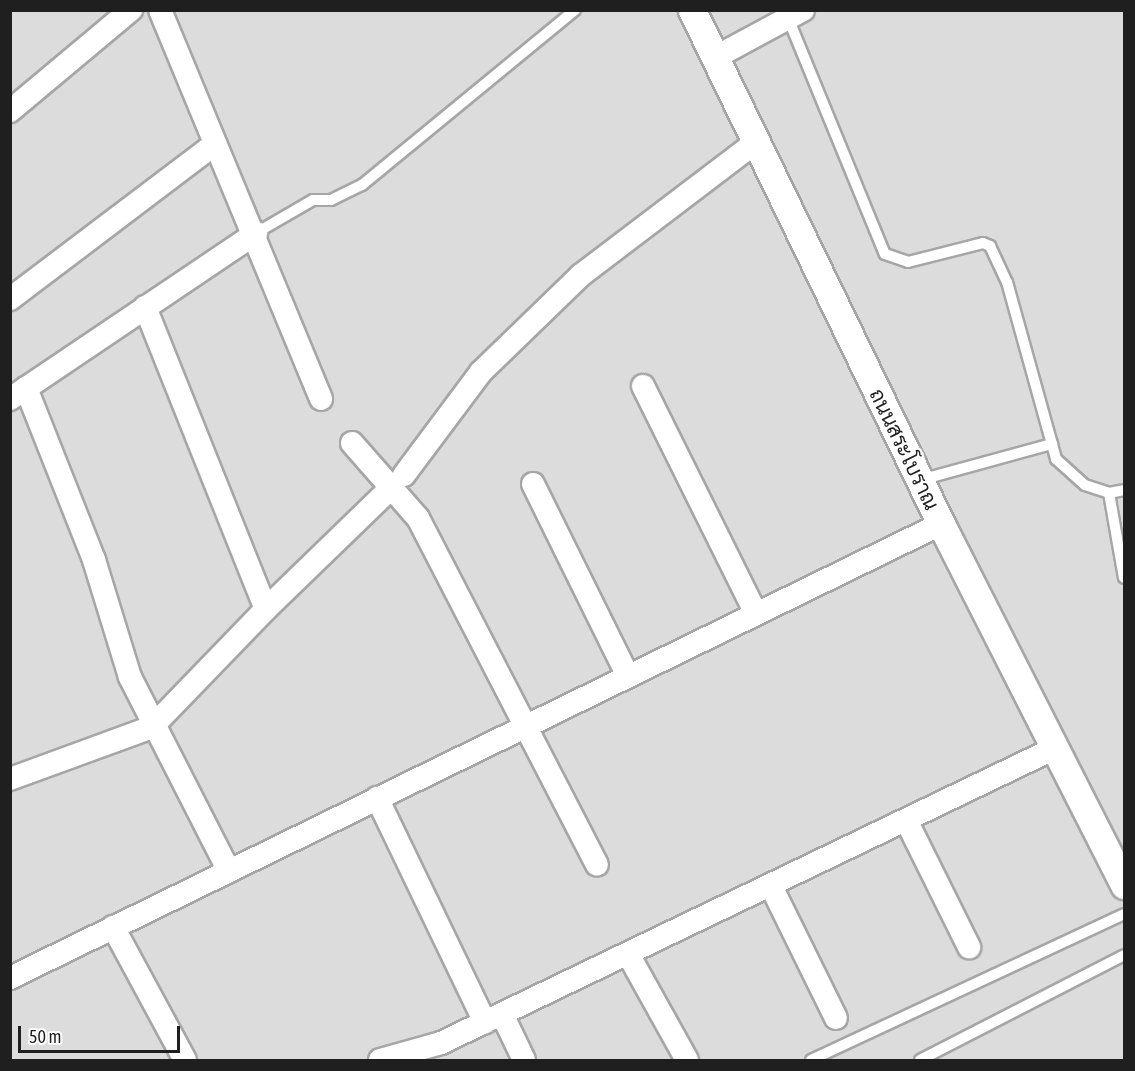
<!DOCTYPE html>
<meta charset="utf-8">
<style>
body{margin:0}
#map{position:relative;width:1135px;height:1071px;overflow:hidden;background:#f0eee4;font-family:"Asap Condensed",Sarabun,sans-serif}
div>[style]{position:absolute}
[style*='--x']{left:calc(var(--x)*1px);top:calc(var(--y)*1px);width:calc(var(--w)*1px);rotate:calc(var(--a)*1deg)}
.residential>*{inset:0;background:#dddcdc;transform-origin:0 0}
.roads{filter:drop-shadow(2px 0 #a6a6a6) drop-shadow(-2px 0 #a6a6a6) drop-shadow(0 2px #a6a6a6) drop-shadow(0 -2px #a6a6a6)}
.service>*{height:10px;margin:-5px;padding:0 5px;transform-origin:5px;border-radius:5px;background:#fff}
.minor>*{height:22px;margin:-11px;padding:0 11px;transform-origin:11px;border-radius:11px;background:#fff}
.tertiary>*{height:27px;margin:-13.5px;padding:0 13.5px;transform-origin:13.5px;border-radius:13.5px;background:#fff}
span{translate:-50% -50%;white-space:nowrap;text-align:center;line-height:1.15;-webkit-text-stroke:4.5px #fff;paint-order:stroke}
.street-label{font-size:21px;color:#1f1f1f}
.frame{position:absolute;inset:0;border:12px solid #1f1f1f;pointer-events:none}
.scale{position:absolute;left:18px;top:1026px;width:162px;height:27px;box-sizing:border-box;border:3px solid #1f1f1f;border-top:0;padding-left:8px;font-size:18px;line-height:21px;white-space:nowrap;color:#1f1f1f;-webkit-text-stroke:4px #fff;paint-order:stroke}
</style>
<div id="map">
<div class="residential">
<i style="left:11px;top:11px;width:1113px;height:1049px"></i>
</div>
<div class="roads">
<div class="service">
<i style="--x:788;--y:18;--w:255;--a:67.7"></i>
<i style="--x:885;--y:254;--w:24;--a:19"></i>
<i style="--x:908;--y:262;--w:77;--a:-14.2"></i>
<i style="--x:983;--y:243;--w:8;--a:23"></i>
<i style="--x:990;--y:246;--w:40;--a:65"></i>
<i style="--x:1007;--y:282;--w:184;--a:74.5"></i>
<i style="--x:1056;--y:459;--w:39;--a:42"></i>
<i style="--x:1085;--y:485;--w:25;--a:18"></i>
<i style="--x:1109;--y:493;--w:15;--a:-11"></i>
<i style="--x:256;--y:233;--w:66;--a:-30.1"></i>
<i style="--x:313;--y:200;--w:18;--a:0"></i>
<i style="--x:331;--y:200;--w:34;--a:-26"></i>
<i style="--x:362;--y:185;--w:276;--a:-39.4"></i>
<i style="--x:920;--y:480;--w:137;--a:-15.3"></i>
<i style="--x:1109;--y:493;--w:86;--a:80"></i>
<i style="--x:811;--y:1060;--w:345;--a:-25"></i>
<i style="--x:920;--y:1060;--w:229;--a:-27.2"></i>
</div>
<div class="minor">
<i style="--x:160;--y:10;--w:421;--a:67.5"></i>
<i style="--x:714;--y:58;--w:101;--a:-28.3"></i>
<i style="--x:10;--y:111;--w:158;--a:-39.9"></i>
<i style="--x:10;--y:299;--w:257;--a:-37.1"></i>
<i style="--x:145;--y:307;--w:325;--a:68.2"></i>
<i style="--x:643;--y:386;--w:254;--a:63.6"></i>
<i style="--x:26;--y:388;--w:185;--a:68.4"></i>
<i style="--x:94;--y:560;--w:122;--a:72.9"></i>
<i style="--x:130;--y:677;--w:218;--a:63"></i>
<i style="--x:10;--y:399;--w:297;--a:-34"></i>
<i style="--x:352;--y:443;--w:100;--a:48.7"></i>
<i style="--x:418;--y:518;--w:390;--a:62.7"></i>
<i style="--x:404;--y:475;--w:129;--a:-53.2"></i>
<i style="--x:481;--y:372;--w:139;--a:-44.1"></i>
<i style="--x:581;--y:275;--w:220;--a:-37.2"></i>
<i style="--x:533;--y:484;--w:214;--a:63.7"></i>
<i style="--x:10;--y:779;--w:151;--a:-20.1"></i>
<i style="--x:152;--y:727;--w:164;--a:-46"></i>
<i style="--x:266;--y:609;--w:174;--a:-44.1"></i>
<i style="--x:377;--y:798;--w:249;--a:64.3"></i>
<i style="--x:907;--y:822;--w:140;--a:63.6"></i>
<i style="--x:771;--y:886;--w:147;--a:63.8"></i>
<i style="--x:113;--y:927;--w:151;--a:61.6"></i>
<i style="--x:628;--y:954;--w:121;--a:60.9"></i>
<i style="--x:10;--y:978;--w:1036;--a:-26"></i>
<i style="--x:502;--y:1014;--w:51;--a:64.4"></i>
<i style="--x:380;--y:1060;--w:63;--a:-15.6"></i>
<i style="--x:441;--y:1043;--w:681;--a:-25.66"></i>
</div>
<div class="tertiary">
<i style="--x:692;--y:10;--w:571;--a:64.15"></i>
<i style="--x:941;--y:524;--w:405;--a:63.1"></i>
</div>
</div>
<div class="street-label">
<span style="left:905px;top:449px;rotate:64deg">ถนนสระโบราณ</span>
</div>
<div class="frame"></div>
<div class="scale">50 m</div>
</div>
